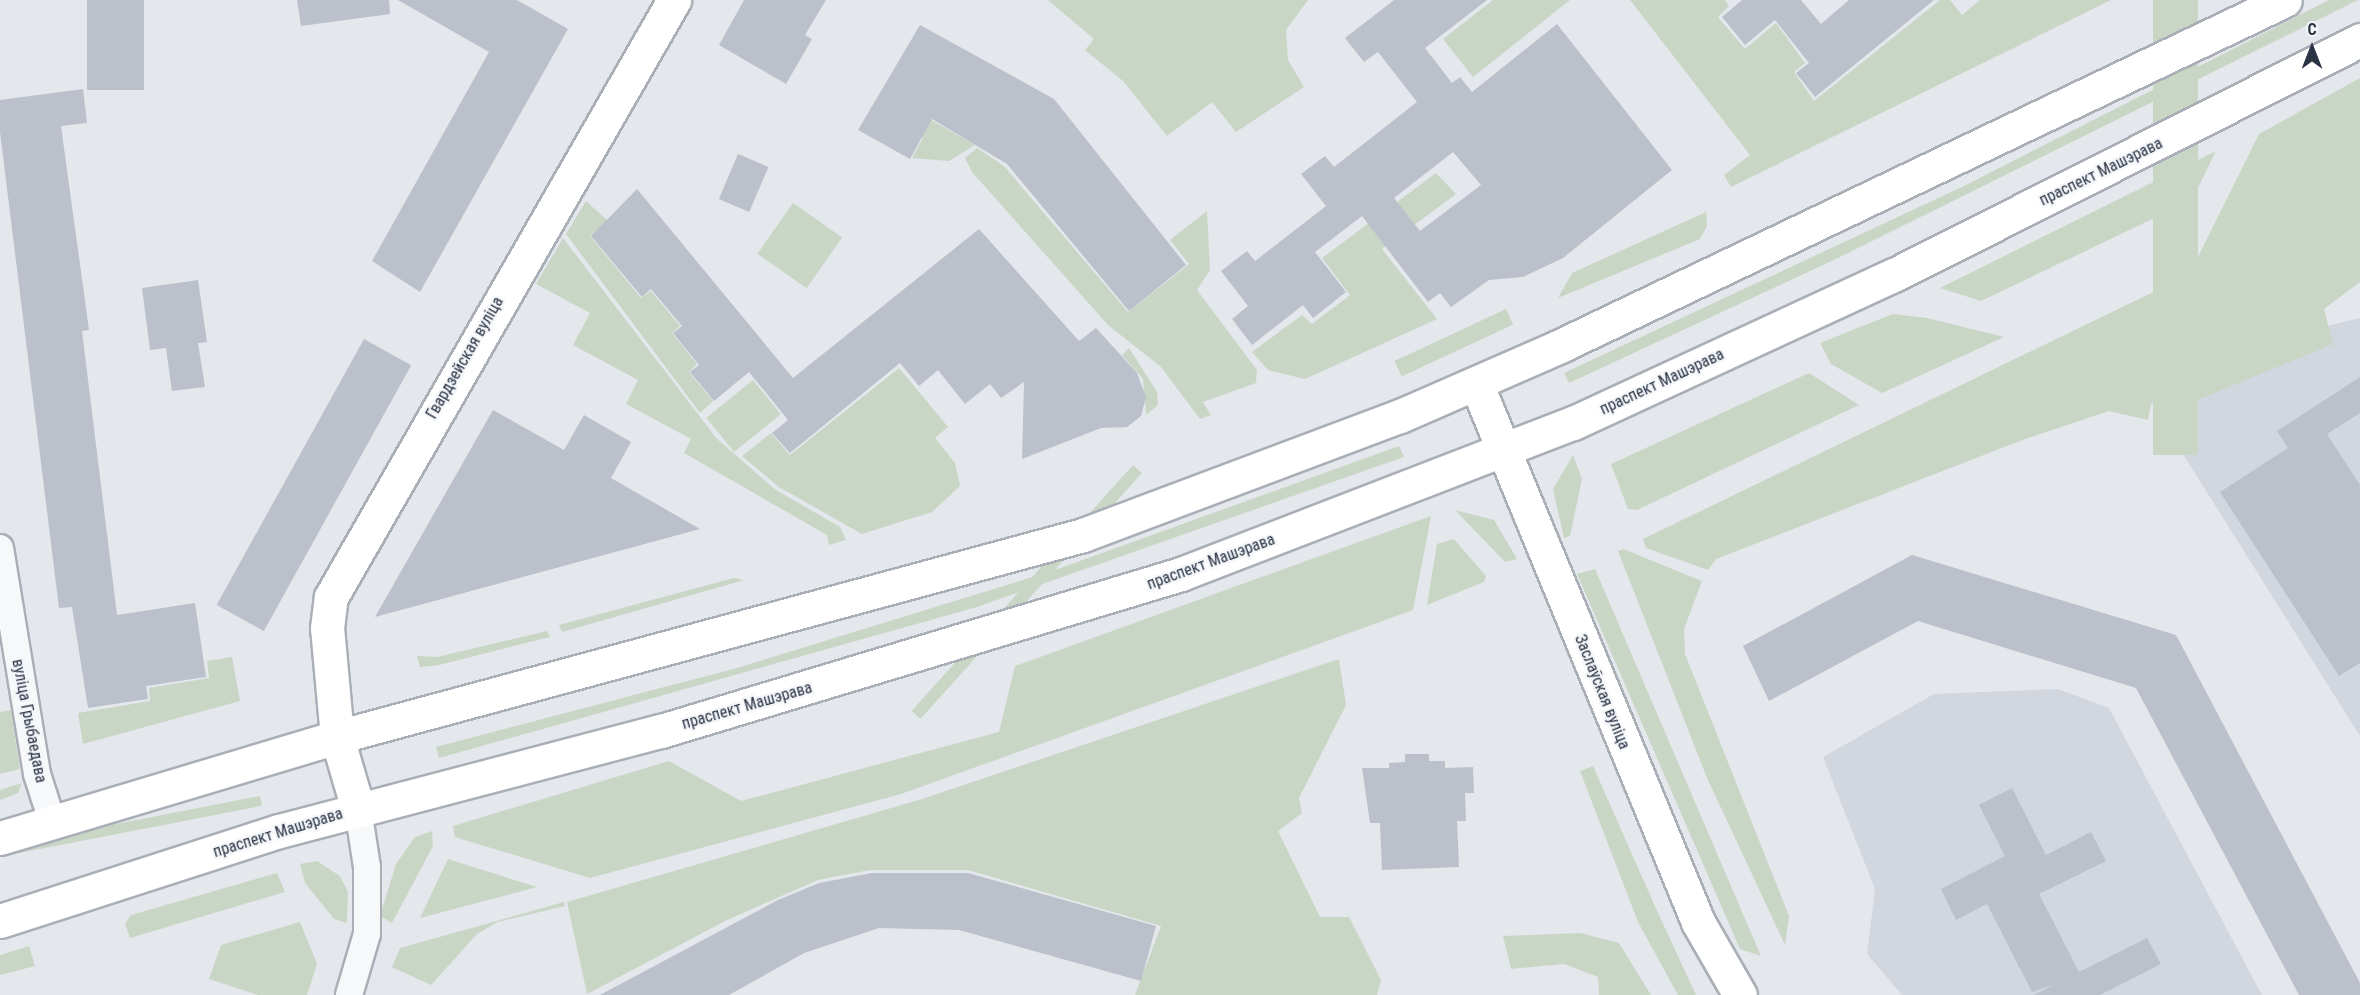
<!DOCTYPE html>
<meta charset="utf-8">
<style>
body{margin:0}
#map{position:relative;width:2360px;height:995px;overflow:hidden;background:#e4e7ec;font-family:"Roboto Condensed",sans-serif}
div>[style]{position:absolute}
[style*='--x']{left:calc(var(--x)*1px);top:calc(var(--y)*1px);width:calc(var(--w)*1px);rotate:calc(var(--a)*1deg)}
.built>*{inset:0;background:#d2d6de}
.green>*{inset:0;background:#c9d6c5;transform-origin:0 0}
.building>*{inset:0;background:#bbc0ca;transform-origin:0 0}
.roads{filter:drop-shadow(2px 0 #a9aeb7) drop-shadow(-2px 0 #a9aeb7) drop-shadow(0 2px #a9aeb7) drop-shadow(0 -2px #a9aeb7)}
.street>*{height:26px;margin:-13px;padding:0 13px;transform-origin:13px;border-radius:13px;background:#f7f8fa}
.secondary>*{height:33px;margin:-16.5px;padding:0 16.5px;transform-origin:16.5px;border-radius:16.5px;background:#fff}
.primary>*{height:33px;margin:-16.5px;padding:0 16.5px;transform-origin:16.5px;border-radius:16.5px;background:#fff}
span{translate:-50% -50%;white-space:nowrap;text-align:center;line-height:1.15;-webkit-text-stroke:4.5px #f4f6f9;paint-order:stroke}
.street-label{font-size:16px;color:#2b3445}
.north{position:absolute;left:2282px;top:18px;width:60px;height:60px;-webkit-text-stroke:4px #f4f6f9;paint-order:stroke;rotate:0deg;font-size:16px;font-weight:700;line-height:24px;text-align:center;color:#2b3445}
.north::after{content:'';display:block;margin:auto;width:21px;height:27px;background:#2b3445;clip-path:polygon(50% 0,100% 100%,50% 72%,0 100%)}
</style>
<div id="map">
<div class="built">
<i style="clip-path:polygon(2360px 318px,2360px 736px,2132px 373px)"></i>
<i style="clip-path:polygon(2058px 689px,2109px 708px,2262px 995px,1902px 995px,1867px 954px,1875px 889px,1823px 757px,1934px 694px)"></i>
</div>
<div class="green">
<i style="clip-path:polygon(1048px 0,1308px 0,1286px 30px,1288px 60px,1304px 87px,1236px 132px,1212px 102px,1167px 136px,1123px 81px,1085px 50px,1094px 39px)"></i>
<i style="clip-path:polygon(1493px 0,1570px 0,1473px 77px,1443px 39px)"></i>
<i style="clip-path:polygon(1630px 0,1725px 0,1729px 6px,1718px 17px,1745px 49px,1776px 23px,1805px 63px,1794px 72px,1814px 101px,1940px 0,1950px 0,1962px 15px,1980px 0,2111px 0,1731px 187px,1724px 175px,1750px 155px)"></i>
<i style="left:2153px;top:0;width:45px;height:455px"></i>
<i style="clip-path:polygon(2329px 0,2358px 0,1838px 258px,1569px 383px,1564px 373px,1964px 186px)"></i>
<i style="clip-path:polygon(2360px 78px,2360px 282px,2324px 309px,2333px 344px,2166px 413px,2190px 273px,2259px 134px)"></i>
<i style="clip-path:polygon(882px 92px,975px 145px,949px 161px,912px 158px,923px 138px,870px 109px)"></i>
<i style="clip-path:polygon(977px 148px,1004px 166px,1128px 312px,1189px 264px,1170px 240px,1207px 211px,1210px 270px,1197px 290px,1257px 370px,1256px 383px,1203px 402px,1211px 415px,1200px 419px,1161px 367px,1108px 325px,972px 172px,965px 158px)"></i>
<i style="clip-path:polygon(2216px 151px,2192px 200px,1981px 301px,1940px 288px)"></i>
<i style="clip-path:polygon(1436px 173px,1456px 194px,1382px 249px,1437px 319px,1305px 379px,1268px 370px,1252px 352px,1302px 315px,1312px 324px,1350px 295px,1322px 258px)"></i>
<i style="clip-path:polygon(586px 201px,608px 221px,590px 236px,641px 298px,651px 291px,680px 326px,672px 333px,697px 364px,689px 372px,713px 401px,700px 413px,566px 234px)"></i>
<i style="left:793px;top:203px;width:60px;height:62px;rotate:35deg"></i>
<i style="clip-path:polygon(1706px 212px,1707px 226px,1700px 239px,1558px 298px,1572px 273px)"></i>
<i style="clip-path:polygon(563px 238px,717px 439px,776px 490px,840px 527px,846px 540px,829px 545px,827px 535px,684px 453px,691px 439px,626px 404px,638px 380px,573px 345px,590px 313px,536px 284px)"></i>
<i style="clip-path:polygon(2174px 282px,2148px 420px,2109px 411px,2025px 439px,1716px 559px,1708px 570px,1646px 548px,1643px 539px)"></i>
<i style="left:1506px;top:309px;width:17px;height:123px;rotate:65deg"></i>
<i style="clip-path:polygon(1893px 314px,1927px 318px,2004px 337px,1882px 393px,1831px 364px,1820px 343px)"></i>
<i style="clip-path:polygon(1129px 348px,1157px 392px,1158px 405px,1146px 415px,1143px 379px,1122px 355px)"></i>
<i style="clip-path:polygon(899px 368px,948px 427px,935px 438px,955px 463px,960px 486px,932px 512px,862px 534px,779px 487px,742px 456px,771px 433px,790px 455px)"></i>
<i style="clip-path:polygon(1809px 373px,1859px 405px,1637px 510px,1628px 509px,1611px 464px)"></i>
<i style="left:753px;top:380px;width:44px;height:60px;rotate:51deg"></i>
<i style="clip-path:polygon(1399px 446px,1404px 457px,977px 607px,439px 758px,436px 747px,737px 668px,1052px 571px)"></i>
<i style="clip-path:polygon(1573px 455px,1582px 479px,1570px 536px,1564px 538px,1553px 489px)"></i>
<i style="left:1133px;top:465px;width:12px;height:331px;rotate:42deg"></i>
<i style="clip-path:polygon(1455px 510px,1494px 520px,1517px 559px,1505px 562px)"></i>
<i style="clip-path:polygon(1431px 516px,1413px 610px,901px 794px,590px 878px,455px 837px,453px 826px,669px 761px,741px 801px,999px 732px,1015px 666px)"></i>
<i style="clip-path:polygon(1454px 539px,1486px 576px,1484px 582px,1427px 605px,1437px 544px)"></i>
<i style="clip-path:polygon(1623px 549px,1702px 581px,1684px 629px,1685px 654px,1789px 916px,1785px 945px,1707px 778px,1618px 551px)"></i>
<i style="clip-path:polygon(1595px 569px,1761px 956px,1740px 949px,1577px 574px)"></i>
<i style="clip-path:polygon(734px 578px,744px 580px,562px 632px,559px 625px)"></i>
<i style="clip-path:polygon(547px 631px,550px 637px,439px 665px,420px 667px,417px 656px,437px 657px)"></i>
<i style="clip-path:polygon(232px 657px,240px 701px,83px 744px,78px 713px,150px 701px,149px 688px,209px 678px,207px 661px)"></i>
<i style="clip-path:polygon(1339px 659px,1346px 705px,1299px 798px,1302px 813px,1278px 831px,1320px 917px,1349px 917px,1381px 980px,1377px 995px,1135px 995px,1161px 926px,968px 870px,870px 870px,818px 880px,727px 920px,587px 994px,567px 902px,919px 800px)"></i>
<i style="clip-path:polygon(11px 710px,20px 769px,0 774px,0 712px)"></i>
<i style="clip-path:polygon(1593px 766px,1658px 913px,1696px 995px,1678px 995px,1638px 922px,1580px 771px)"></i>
<i style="clip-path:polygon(22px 783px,18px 793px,0 800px,0 790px)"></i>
<i style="left:260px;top:796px;width:10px;height:271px;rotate:79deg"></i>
<i style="clip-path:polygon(432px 831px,433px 846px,392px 923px,380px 916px,396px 864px,415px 837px)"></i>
<i style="clip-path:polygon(448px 859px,537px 887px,420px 918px)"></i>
<i style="clip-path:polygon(317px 861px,340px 876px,348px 892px,347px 923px,334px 919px,305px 883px,300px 864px)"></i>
<i style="clip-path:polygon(277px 873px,285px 892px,130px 938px,125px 924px,131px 915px)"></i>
<i style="clip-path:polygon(564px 902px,565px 906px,497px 922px,476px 935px,431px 985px,392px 967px,400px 948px)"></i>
<i style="clip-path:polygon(300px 922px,317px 964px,307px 995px,258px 995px,209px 979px,221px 945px)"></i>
<i style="clip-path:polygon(1580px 933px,1619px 943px,1651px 995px,1599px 995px,1598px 977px,1564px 964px,1511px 969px,1503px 936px)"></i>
<i style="clip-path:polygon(29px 946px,35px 966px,0 975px,0 955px)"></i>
</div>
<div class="building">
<i style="left:87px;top:0;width:57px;height:90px"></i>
<i style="clip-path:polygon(297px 0,389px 0,390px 14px,301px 26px)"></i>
<i style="clip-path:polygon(398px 0,517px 0,568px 29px,420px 292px,372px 261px,489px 52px)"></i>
<i style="clip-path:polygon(744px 0,826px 0,805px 35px,812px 39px,786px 84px,719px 45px)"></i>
<i style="clip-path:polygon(evenodd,1394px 0,1487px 0,1425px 48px,1452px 83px,1460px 77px,1472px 92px,1557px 24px,1672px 170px,1563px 258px,1523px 277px,1489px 280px,1451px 307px,1440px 293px,1428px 302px,1362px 216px,1315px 252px,1346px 292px,1313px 318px,1303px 305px,1252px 345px,1232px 319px,1248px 306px,1221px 271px,1247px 251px,1255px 261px,1326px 206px,1301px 174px,1325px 156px,1334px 167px,1417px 102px,1378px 52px,1364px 62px,1345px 38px,1394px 0,1453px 152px,1481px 185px,1420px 231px,1394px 198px,1453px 152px)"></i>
<i style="clip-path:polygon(1742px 0,1801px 0,1821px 24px,1849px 0,1934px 0,1815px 97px,1796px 73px,1809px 63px,1775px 20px,1745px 45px,1722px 17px)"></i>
<i style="clip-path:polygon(920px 25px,1054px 99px,1186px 265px,1129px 311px,1007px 164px,932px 119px,910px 159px,858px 130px)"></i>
<i style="clip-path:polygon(83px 89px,87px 123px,61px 126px,89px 330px,82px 331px,117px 615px,195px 603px,206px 677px,146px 686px,148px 699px,88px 708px,72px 607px,59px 608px,0 132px,0 100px)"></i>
<i style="left:738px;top:154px;width:33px;height:49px;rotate:23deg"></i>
<i style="clip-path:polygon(637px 189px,793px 378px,979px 229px,1079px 341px,1096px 328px,1137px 373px,1146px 397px,1141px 416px,1127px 427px,1101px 428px,1022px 459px,1024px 382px,1001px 398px,990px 384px,965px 404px,938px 370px,919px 386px,900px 363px,790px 453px,772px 433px,788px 420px,749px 372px,714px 401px,690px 372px,699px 365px,673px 333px,682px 326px,651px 289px,642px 297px,591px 236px)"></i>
<i style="clip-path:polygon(198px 280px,207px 342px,198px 343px,205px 387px,172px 391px,166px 348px,150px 350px,142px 288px)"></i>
<i style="left:364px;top:339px;width:54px;height:304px;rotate:29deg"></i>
<i style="clip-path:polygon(2360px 377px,2360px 413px,2327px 434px,2360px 485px,2360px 663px,2339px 676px,2220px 492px,2288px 448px,2277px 431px)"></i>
<i style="clip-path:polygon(493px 410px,564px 450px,584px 415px,631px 442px,611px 478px,700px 529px,375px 617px)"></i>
<i style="clip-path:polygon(1912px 555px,2176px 635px,2360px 983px,2360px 995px,2299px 995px,2136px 688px,1918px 621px,1769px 701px,1743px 646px)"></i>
<i style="clip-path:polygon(1405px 754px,1429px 754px,1429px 761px,1445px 761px,1445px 768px,1473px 767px,1474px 793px,1465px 793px,1466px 821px,1457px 821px,1459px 867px,1382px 870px,1380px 823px,1370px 823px,1362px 768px,1389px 768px,1389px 763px,1405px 762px)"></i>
<i style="clip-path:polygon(2012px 788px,2046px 855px,2091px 832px,2106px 861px,2039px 894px,2079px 972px,2147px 938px,2161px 964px,2100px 995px,2034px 995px,2055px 984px,2032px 992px,1987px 904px,1956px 920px,1941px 889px,2005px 856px,1979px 805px)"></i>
<i style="clip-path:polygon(872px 873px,968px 873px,1156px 926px,1141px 981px,959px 930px,879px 928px,804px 953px,729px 995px,600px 995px,778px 900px,819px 883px)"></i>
</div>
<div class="roads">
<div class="street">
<i style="--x:0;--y:548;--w:229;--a:80.7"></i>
<i style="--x:37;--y:774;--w:49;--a:72.3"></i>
<i style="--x:349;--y:995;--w:64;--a:-73.6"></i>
<i style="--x:367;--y:934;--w:67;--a:-90"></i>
<i style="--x:367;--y:867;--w:59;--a:-98.8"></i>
</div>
<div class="secondary">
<i style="--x:1476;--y:383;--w:583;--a:67.61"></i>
<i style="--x:1698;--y:922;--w:84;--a:60.1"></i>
<i style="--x:358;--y:809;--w:75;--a:-106.3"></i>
<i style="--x:337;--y:737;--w:109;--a:-95.2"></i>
<i style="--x:327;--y:628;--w:31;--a:-83"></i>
<i style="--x:331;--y:597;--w:689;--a:-60.12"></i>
</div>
<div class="primary">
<i style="--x:0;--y:838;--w:352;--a:-16.7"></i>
<i style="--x:337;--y:737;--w:773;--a:-15.15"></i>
<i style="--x:1083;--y:535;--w:339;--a:-20.6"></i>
<i style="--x:1400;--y:416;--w:175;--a:-23.6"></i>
<i style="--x:1560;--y:346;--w:803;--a:-25.51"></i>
<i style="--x:0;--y:921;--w:293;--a:-17.9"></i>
<i style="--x:279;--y:831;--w:395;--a:-14.7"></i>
<i style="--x:661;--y:731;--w:543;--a:-16.8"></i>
<i style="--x:1181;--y:574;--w:420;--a:-21.1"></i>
<i style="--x:1573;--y:423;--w:353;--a:-24.8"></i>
<i style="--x:1894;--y:275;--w:522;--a:-26.76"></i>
</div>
</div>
<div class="street-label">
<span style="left:2101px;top:172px;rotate:-26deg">праспект Машэрава</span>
<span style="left:465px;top:358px;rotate:-60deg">Гвардзейская вуліца</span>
<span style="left:1662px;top:382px;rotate:-25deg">праспект Машэрава</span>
<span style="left:1211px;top:562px;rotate:-20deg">праспект Машэрава</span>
<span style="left:1602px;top:692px;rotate:68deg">Заслаўская вуліца</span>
<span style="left:747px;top:706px;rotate:-16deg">праспект Машэрава</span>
<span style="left:29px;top:721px;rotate:79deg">вуліца Грыбаедава</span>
<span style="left:278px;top:833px;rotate:-17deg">праспект Машэрава</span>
</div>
<div class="north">С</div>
</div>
